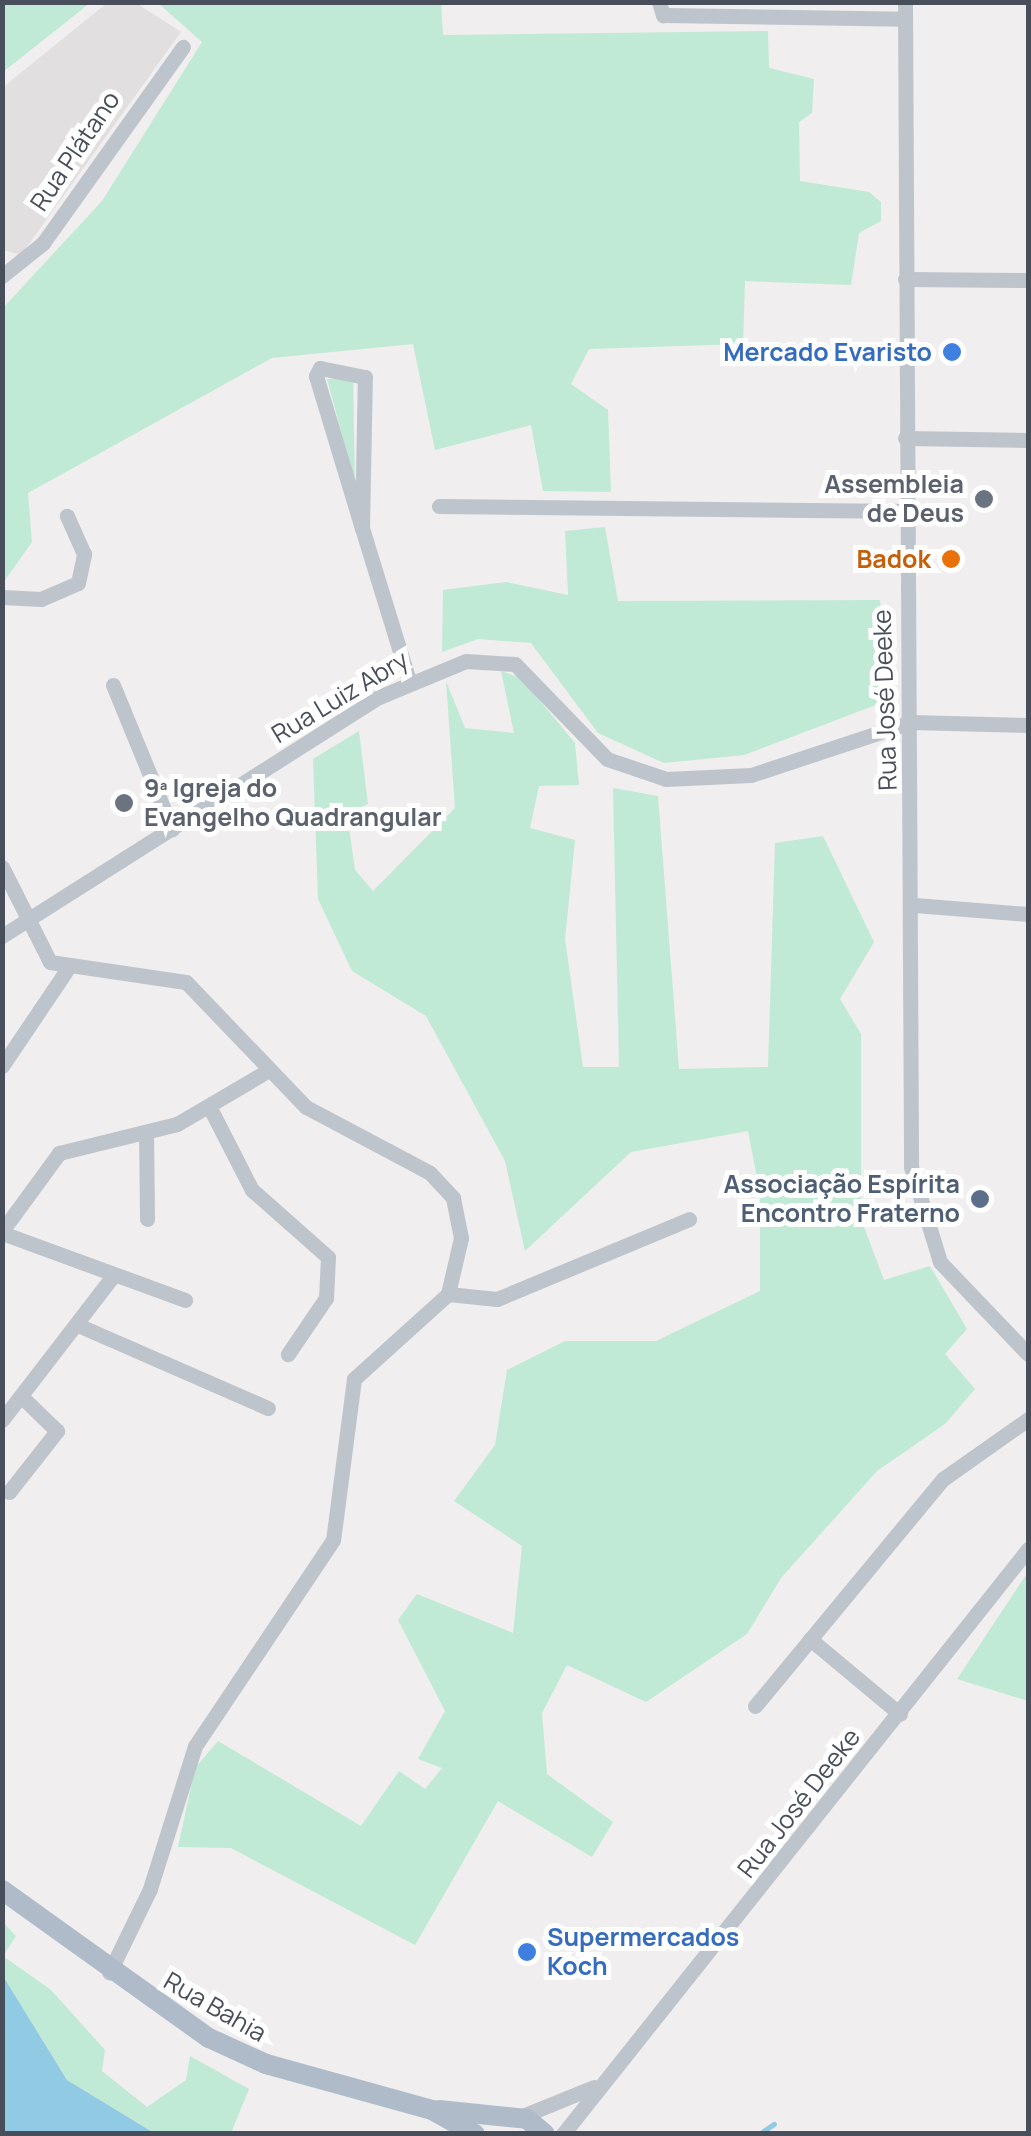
<!DOCTYPE html>
<meta charset="utf-8">
<style>
body{margin:0}
#map{position:relative;width:1031px;height:2136px;overflow:hidden;background:#f0eeee;font-family:Manrope,sans-serif}
div>[style]{position:absolute}
[style*='--x']{left:calc(var(--x)*1px);top:calc(var(--y)*1px);width:calc(var(--w)*1px);rotate:calc(var(--a)*1deg)}
.education>*{inset:0;background:#e1dfdf}
.green>*{inset:0;background:#c0ead5}
.water>*{inset:0;background:#91cae3}
.stream>*{height:5px;margin:-2.5px;padding:0 2.5px;transform-origin:2.5px;border-radius:2.5px;background:#91cae3}
.minor>*{height:15px;margin:-7.5px;padding:0 7.5px;transform-origin:7.5px;border-radius:7.5px;background:#bec4cc}
.major>*{height:20px;margin:-10px;padding:0 10px;transform-origin:10px;border-radius:10px;background:#b0bbca}
.dots>*{width:28px;height:28px;translate:-50% -50%;box-sizing:border-box;border:5px solid #fff;border-radius:50%}
span{translate:-50% -50%;white-space:nowrap;text-align:center;line-height:1.15;-webkit-text-stroke:10px #fff;paint-order:stroke}
.street-label{font-size:25px;color:#484f5a}
.shop-label{font-size:25px;color:#366cbe;font-weight:700}
.right{translate:-100% -50%;text-align:right}
.left{translate:0 -50%;text-align:left}
.worship-label{font-size:25px;color:#5b616d;font-weight:700}
.food-label{font-size:25px;color:#c56008;font-weight:700}
.service-label{font-size:25px;color:#4e5e75;font-weight:700}
.frame{position:absolute;inset:0;border:5px solid #484f5a;pointer-events:none}
</style>
<div id="map">
<div class="education">
<i style="clip-path:polygon(107px 3px,136px 3px,181px 32px,21px 255px,3px 250px,2px 88px)"></i>
</div>
<div class="green">
<i style="clip-path:polygon(3px 2px,90px 2px,90px 3px,3px 72px)"></i>
<i style="clip-path:polygon(158px 3px,441px 3px,443px 35px,768px 31px,769px 68px,814px 79px,812px 113px,799px 122px,800px 181px,869px 192px,881px 202px,881px 221px,859px 233px,851px 285px,745px 281px,743px 344px,589px 349px,571px 384px,608px 410px,611px 492px,543px 491px,531px 425px,435px 450px,413px 344px,272px 358px,28px 493px,32px 542px,3px 583px,3px 308px,102px 201px,202px 42px)"></i>
<i style="clip-path:polygon(353px 378px,355px 483px,327px 379px)"></i>
<i style="clip-path:polygon(605px 527px,618px 601px,880px 600px,889px 700px,744px 755px,664px 763px,598px 733px,531px 643px,478px 639px,442px 652px,443px 590px,506px 582px,568px 595px,565px 531px)"></i>
<i style="clip-path:polygon(501px 671px,521px 678px,575px 743px,579px 785px,539px 786px,530px 828px,575px 840px,565px 939px,583px 1067px,619px 1067px,613px 788px,658px 796px,679px 1069px,768px 1067px,775px 843px,823px 836px,874px 942px,840px 999px,861px 1034px,861px 1219px,884px 1280px,930px 1266px,967px 1329px,945px 1354px,975px 1389px,945px 1424px,877px 1471px,781px 1578px,747px 1634px,646px 1702px,567px 1665px,542px 1713px,547px 1774px,613px 1822px,592px 1857px,498px 1801px,415px 1945px,231px 1848px,178px 1847px,195px 1768px,218px 1741px,361px 1826px,399px 1771px,425px 1789px,442px 1768px,418px 1759px,445px 1711px,398px 1620px,417px 1594px,513px 1633px,522px 1546px,454px 1501px,495px 1445px,507px 1370px,565px 1341px,656px 1341px,760px 1291px,760px 1193px,748px 1131px,631px 1152px,525px 1251px,505px 1161px,426px 1016px,352px 971px,318px 899px,313px 759px,359px 731px,368px 804px,347px 813px,355px 870px,373px 891px,455px 808px,446px 681px,465px 728px,514px 733px)"></i>
<i style="clip-path:polygon(1028px 1572px,1028px 1701px,957px 1679px)"></i>
<i style="clip-path:polygon(2px 1921px,16px 1936px,3px 1956px,51px 1990px,105px 2050px,102px 2071px,147px 2107px,186px 2080px,190px 2056px,249px 2089px,231px 2133px,154px 2133px,67px 2080px,3px 1976px)"></i>
</div>
<div class="water">
<i style="clip-path:polygon(3px 1976px,67px 2080px,154px 2133px,3px 2133px)"></i>
</div>
<div class="stream">
<i style="--x:759;--y:2134;--w:18;--a:-34"></i>
</div>
<div class="minor">
<i style="--x:659;--y:2;--w:14;--a:73"></i>
<i style="--x:663;--y:15;--w:242;--a:0.9"></i>
<i style="--x:905;--y:2;--w:1165;--a:89.7"></i>
<i style="--x:911;--y:1167;--w:99;--a:73"></i>
<i style="--x:940;--y:1262;--w:127;--a:46.3"></i>
<i style="--x:2;--y:276;--w:53;--a:-38.8"></i>
<i style="--x:43;--y:243;--w:241;--a:-54.5"></i>
<i style="--x:905;--y:279;--w:123;--a:0.5"></i>
<i style="--x:905;--y:438;--w:123;--a:0.9"></i>
<i style="--x:439;--y:506;--w:466;--a:0.6"></i>
<i style="--x:362;--y:528;--w:151;--a:-88.9"></i>
<i style="--x:365;--y:377;--w:46;--a:-168.7"></i>
<i style="--x:320;--y:368;--w:9;--a:117"></i>
<i style="--x:316;--y:376;--w:159;--a:73.2"></i>
<i style="--x:362;--y:528;--w:160;--a:72.9"></i>
<i style="--x:2;--y:597;--w:39;--a:3"></i>
<i style="--x:41;--y:599;--w:40;--a:-23.4"></i>
<i style="--x:78;--y:583;--w:30;--a:-78"></i>
<i style="--x:84;--y:554;--w:42;--a:-114.1"></i>
<i style="--x:113;--y:685;--w:156;--a:67.7"></i>
<i style="--x:2;--y:867;--w:106;--a:63.2"></i>
<i style="--x:50;--y:962;--w:137;--a:8.4"></i>
<i style="--x:186;--y:982;--w:173;--a:46.2"></i>
<i style="--x:306;--y:1107;--w:140;--a:28"></i>
<i style="--x:430;--y:1173;--w:34;--a:47"></i>
<i style="--x:453;--y:1198;--w:41;--a:78.7"></i>
<i style="--x:461;--y:1238;--w:57;--a:103.1"></i>
<i style="--x:448;--y:1294;--w:127;--a:137.9"></i>
<i style="--x:354;--y:1379;--w:162;--a:97.4"></i>
<i style="--x:333;--y:1540;--w:248;--a:123.8"></i>
<i style="--x:195;--y:1746;--w:150;--a:107.5"></i>
<i style="--x:150;--y:1889;--w:93;--a:116"></i>
<i style="--x:915;--y:905;--w:113;--a:4.6"></i>
<i style="--x:2;--y:936;--w:446;--a:-32.4"></i>
<i style="--x:379;--y:697;--w:94;--a:-22.5"></i>
<i style="--x:466;--y:661;--w:49;--a:3.5"></i>
<i style="--x:515;--y:664;--w:132;--a:45.9"></i>
<i style="--x:607;--y:759;--w:62;--a:18.7"></i>
<i style="--x:666;--y:779;--w:85;--a:-2.7"></i>
<i style="--x:751;--y:775;--w:169;--a:-18.3"></i>
<i style="--x:911;--y:722;--w:117;--a:1.5"></i>
<i style="--x:2;--y:1066;--w:115;--a:-56"></i>
<i style="--x:210;--y:1108;--w:92;--a:62.9"></i>
<i style="--x:252;--y:1190;--w:101;--a:41.4"></i>
<i style="--x:328;--y:1257;--w:41;--a:92.8"></i>
<i style="--x:326;--y:1298;--w:68;--a:124.2"></i>
<i style="--x:146;--y:1132;--w:87;--a:89.3"></i>
<i style="--x:2;--y:1231;--w:97;--a:-53.8"></i>
<i style="--x:59;--y:1153;--w:122;--a:-13.8"></i>
<i style="--x:177;--y:1124;--w:101;--a:-30.4"></i>
<i style="--x:2;--y:1233;--w:195;--a:20.1"></i>
<i style="--x:448;--y:1294;--w:49;--a:5.8"></i>
<i style="--x:497;--y:1299;--w:208;--a:-22.6"></i>
<i style="--x:80;--y:1326;--w:205;--a:23.6"></i>
<i style="--x:2;--y:1420;--w:180;--a:-52.4"></i>
<i style="--x:9;--y:1492;--w:78;--a:-51.8"></i>
<i style="--x:57;--y:1431;--w:46;--a:-135.9"></i>
<i style="--x:810;--y:1639;--w:117;--a:39.8"></i>
<i style="--x:755;--y:1706;--w:295;--a:-50.4"></i>
<i style="--x:943;--y:1479;--w:104;--a:-35.2"></i>
<i style="--x:520;--y:2117;--w:80;--a:-22.1"></i>
<i style="--x:563;--y:2134;--w:747;--a:-51.52"></i>
</div>
<div class="major">
<i style="--x:2;--y:1890;--w:254;--a:35.6"></i>
<i style="--x:209;--y:2038;--w:63;--a:24.5"></i>
<i style="--x:266;--y:2064;--w:172;--a:15.5"></i>
<i style="--x:432;--y:2110;--w:49;--a:29.2"></i>
<i style="--x:439;--y:2110;--w:88;--a:5.8"></i>
<i style="--x:527;--y:2119;--w:23;--a:40"></i>
</div>
<div class="dots">
<i style="left:952px;top:352px;background:#3f7fe0"></i>
<i style="left:984px;top:499px;background:#6b7280"></i>
<i style="left:951px;top:559px;background:#e8710a"></i>
<i style="left:124px;top:803px;background:#6b7280"></i>
<i style="left:980px;top:1199px;background:#5c6f8a"></i>
<i style="left:527px;top:1952px;background:#3f7fe0"></i>
</div>
<div class="street-label">
<span style="left:75px;top:151px;rotate:-56deg">Rua Plátano</span>
<span style="left:340px;top:697px;rotate:-31deg">Rua Luiz Abry</span>
<span style="left:885px;top:700px;rotate:-92deg">Rua José Deeke</span>
<span style="left:799px;top:1803px;rotate:-52deg">Rua José Deeke</span>
<span style="left:215px;top:2007px;rotate:30deg">Rua Bahia</span>
</div>
<div class="shop-label">
<span class="right" style="left:932px;top:352px">Mercado Evaristo</span>
<span class="left" style="left:547px;top:1952px">Supermercados<br>Koch</span>
</div>
<div class="worship-label">
<span class="right" style="left:964px;top:499px">Assembleia<br>de Deus</span>
<span class="left" style="left:144px;top:803px">9ª Igreja do<br>Evangelho Quadrangular</span>
</div>
<div class="food-label">
<span class="right" style="left:931px;top:559px">Badok</span>
</div>
<div class="service-label">
<span class="right" style="left:960px;top:1199px">Associação Espírita<br>Encontro Fraterno</span>
</div>
<div class="frame"></div>
</div>
